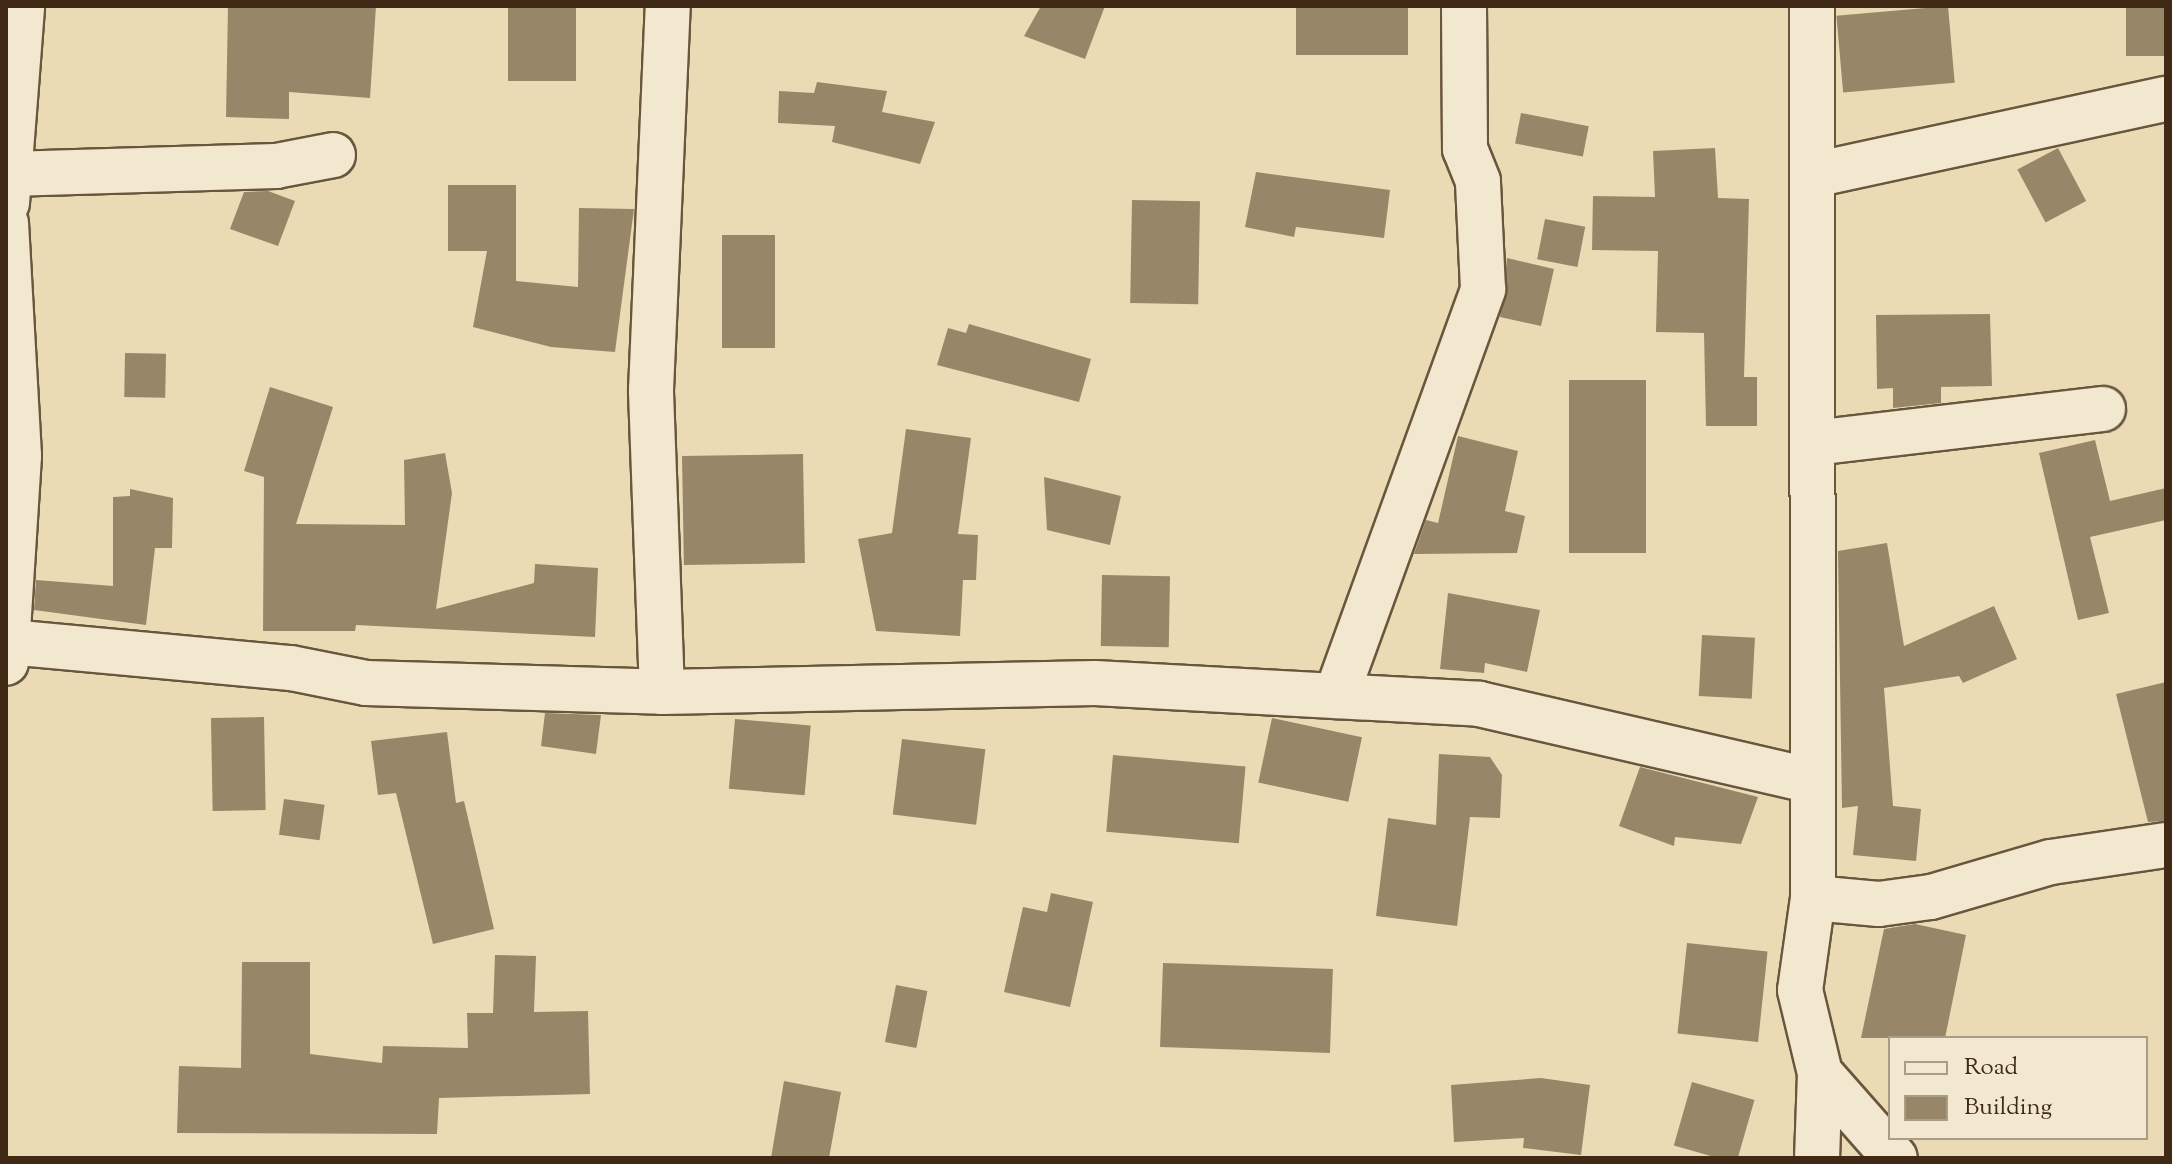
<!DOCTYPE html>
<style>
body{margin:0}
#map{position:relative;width:2172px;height:1164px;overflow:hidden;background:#eadbb5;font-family:"Sorts Mill Goudy",serif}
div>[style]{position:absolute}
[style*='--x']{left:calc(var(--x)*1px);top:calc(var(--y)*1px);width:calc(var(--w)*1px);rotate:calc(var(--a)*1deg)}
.building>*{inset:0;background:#988668;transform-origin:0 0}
.roads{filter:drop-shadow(2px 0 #6a563d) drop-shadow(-2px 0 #6a563d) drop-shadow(0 2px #6a563d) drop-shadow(0 -2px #6a563d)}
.minor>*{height:44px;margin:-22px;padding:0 22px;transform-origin:22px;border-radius:22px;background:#f1e8cf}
span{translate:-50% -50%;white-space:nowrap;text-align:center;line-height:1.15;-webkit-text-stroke:6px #f1e8cf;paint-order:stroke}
.frame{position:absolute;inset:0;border:8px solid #402915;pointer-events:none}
.legend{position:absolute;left:1888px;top:1036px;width:260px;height:104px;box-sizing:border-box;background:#f1e8cf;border:2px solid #aa9c85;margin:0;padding:10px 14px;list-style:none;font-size:24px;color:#402915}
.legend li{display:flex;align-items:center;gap:16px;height:40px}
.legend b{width:40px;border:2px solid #aa9c85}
</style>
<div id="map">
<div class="building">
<i style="clip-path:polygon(228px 6px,376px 6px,370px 98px,289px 92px,289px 119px,226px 117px)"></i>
<i style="left:508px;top:6px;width:68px;height:75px"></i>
<i style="clip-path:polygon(1041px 6px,1105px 6px,1085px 59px,1024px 36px)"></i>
<i style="left:1296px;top:6px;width:112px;height:49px"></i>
<i style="left:1948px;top:6px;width:77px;height:112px;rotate:85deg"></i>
<i style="left:2126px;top:6px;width:40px;height:50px"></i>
<i style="clip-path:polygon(817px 82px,887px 91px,882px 112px,935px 122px,920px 164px,832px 142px,835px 126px,778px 123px,779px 91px,814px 93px)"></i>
<i style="left:1521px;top:113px;width:69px;height:31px;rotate:11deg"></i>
<i style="clip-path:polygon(1715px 148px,1718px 198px,1749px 199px,1744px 377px,1757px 377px,1757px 426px,1706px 426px,1704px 333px,1656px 332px,1658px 251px,1592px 250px,1593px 196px,1655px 197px,1653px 151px)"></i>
<i style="left:2058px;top:148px;width:60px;height:46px;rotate:62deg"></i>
<i style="clip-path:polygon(1256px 172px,1390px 190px,1384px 238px,1296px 227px,1294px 237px,1245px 227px)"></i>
<i style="clip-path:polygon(448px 185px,516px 185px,516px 281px,578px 287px,579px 208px,634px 209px,615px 352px,551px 347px,473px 327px,487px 251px,448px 251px)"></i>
<i style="clip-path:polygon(268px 191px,295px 201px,278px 246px,230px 229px,244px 192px)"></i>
<i style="left:1132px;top:200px;width:68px;height:103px;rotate:1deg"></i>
<i style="left:1545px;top:219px;width:41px;height:41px;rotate:11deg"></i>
<i style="left:722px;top:235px;width:53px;height:113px"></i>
<i style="clip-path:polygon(1507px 258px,1554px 269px,1541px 326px,1500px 317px)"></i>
<i style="clip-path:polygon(1990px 314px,1992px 386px,1941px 387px,1941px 403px,1893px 408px,1893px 388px,1877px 389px,1876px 315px)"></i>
<i style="clip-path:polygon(969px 324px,1091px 359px,1079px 402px,937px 365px,948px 328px,966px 333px)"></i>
<i style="left:125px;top:353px;width:41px;height:44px;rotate:1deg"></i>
<i style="left:1646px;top:380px;width:173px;height:77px;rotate:90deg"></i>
<i style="clip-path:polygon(270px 387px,333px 407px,296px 524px,405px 525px,404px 460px,445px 453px,452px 493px,436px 609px,534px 583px,535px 564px,598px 568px,595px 637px,356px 625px,355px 631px,263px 631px,264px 477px,244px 471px)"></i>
<i style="clip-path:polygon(906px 429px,971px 438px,958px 534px,978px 535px,976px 580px,963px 580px,960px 636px,876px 631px,858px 539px,892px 533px)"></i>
<i style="clip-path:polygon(1458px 436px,1518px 451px,1505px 511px,1525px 516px,1517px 553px,1414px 554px,1426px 520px,1438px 523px)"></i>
<i style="clip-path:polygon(2095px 440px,2110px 501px,2166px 488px,2166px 520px,2090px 537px,2109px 613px,2078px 620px,2039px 453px)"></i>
<i style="left:803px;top:454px;width:109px;height:121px;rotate:89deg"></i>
<i style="clip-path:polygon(1044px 477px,1121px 496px,1110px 545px,1047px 530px)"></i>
<i style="clip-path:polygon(130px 489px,173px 498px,172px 548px,155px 548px,146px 625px,34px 610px,36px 580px,113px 586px,113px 497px,130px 496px)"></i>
<i style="clip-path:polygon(1887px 543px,1904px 646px,1994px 606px,2017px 659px,1963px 683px,1959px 676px,1884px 688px,1893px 806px,1921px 809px,1916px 861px,1853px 855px,1858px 806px,1842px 808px,1838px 551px)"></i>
<i style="left:1102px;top:575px;width:68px;height:71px;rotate:1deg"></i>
<i style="clip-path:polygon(1448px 593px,1540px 610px,1527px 672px,1485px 663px,1484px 673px,1440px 669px)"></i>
<i style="left:1702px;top:635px;width:53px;height:61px;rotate:3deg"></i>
<i style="clip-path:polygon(2166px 682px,2166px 821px,2148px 822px,2116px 694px)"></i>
<i style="clip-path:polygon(545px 713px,601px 715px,596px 754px,541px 746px)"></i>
<i style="left:264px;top:717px;width:93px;height:53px;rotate:89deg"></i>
<i style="left:1272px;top:718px;width:92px;height:66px;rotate:12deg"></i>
<i style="left:735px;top:719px;width:76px;height:70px;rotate:5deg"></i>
<i style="clip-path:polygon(447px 732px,456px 803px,464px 801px,494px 929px,433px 944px,396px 793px,378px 795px,371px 741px)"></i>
<i style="left:902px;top:739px;width:84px;height:76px;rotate:7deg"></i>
<i style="clip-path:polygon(1439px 754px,1490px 757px,1502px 775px,1500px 818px,1470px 817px,1457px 926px,1376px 916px,1388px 818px,1436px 825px)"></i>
<i style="left:1113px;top:755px;width:133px;height:77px;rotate:5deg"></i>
<i style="clip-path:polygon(1640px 767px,1758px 797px,1741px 844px,1675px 837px,1674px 846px,1619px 826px)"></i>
<i style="left:284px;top:799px;width:41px;height:36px;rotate:8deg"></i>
<i style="clip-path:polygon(1051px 893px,1093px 902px,1070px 1007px,1004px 992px,1023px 907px,1047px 912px)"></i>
<i style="clip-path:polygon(1915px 924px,1966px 935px,1945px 1038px,1861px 1038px,1884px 929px)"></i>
<i style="left:1687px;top:943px;width:81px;height:91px;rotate:6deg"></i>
<i style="clip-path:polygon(495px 955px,536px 956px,534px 1012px,588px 1011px,590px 1094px,439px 1098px,437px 1134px,177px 1133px,179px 1066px,241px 1068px,242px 962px,310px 962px,310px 1054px,382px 1063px,383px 1046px,468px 1048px,467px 1013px,493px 1013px)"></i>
<i style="left:1163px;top:963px;width:170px;height:84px;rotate:2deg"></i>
<i style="left:896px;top:985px;width:32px;height:58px;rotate:11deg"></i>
<i style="clip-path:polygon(1541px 1078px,1590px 1085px,1581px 1155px,1523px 1148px,1524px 1138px,1454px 1142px,1451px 1085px)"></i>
<i style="clip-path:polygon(784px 1081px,841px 1092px,829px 1158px,771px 1158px)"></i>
<i style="left:1692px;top:1082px;width:65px;height:66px;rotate:16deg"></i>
</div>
<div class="roads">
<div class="minor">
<i style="--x:1812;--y:6;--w:892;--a:89.94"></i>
<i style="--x:1813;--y:898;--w:93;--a:98"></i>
<i style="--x:1800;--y:990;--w:85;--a:76.5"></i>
<i style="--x:1820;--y:1073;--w:85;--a:92"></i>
<i style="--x:9;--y:174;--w:267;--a:-1.7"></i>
<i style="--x:276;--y:166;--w:58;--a:-10.9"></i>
<i style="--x:1813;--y:175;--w:361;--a:-12.2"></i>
<i style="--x:7;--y:203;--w:198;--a:-85.6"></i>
<i style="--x:6;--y:223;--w:233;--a:86.8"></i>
<i style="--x:19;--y:456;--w:207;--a:93.6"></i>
<i style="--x:1813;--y:443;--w:292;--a:-6.7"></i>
<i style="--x:9;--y:642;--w:283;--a:5.3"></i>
<i style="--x:291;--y:668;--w:76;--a:11.3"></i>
<i style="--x:366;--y:683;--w:296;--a:1.7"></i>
<i style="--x:662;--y:692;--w:433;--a:-1.2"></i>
<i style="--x:1095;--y:683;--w:385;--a:3.1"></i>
<i style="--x:1479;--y:704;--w:338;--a:13"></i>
<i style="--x:662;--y:692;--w:302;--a:-92.1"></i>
<i style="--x:651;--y:390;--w:384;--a:-87.5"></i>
<i style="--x:1336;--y:696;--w:433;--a:-70.1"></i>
<i style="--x:1483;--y:289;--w:108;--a:-92.7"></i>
<i style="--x:1478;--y:181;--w:35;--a:-112"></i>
<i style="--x:1465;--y:149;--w:143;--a:-90.4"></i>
<i style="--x:1813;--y:898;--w:66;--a:5.2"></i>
<i style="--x:1879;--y:904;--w:52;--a:-7.7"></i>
<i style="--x:1931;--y:897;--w:125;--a:-16.3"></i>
<i style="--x:2051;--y:862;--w:116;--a:-8.4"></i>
<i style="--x:1820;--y:1073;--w:113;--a:48.6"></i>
</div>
</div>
<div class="frame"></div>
<ul class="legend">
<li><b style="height:10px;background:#f1e8cf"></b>Road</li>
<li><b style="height:22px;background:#988668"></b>Building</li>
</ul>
</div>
